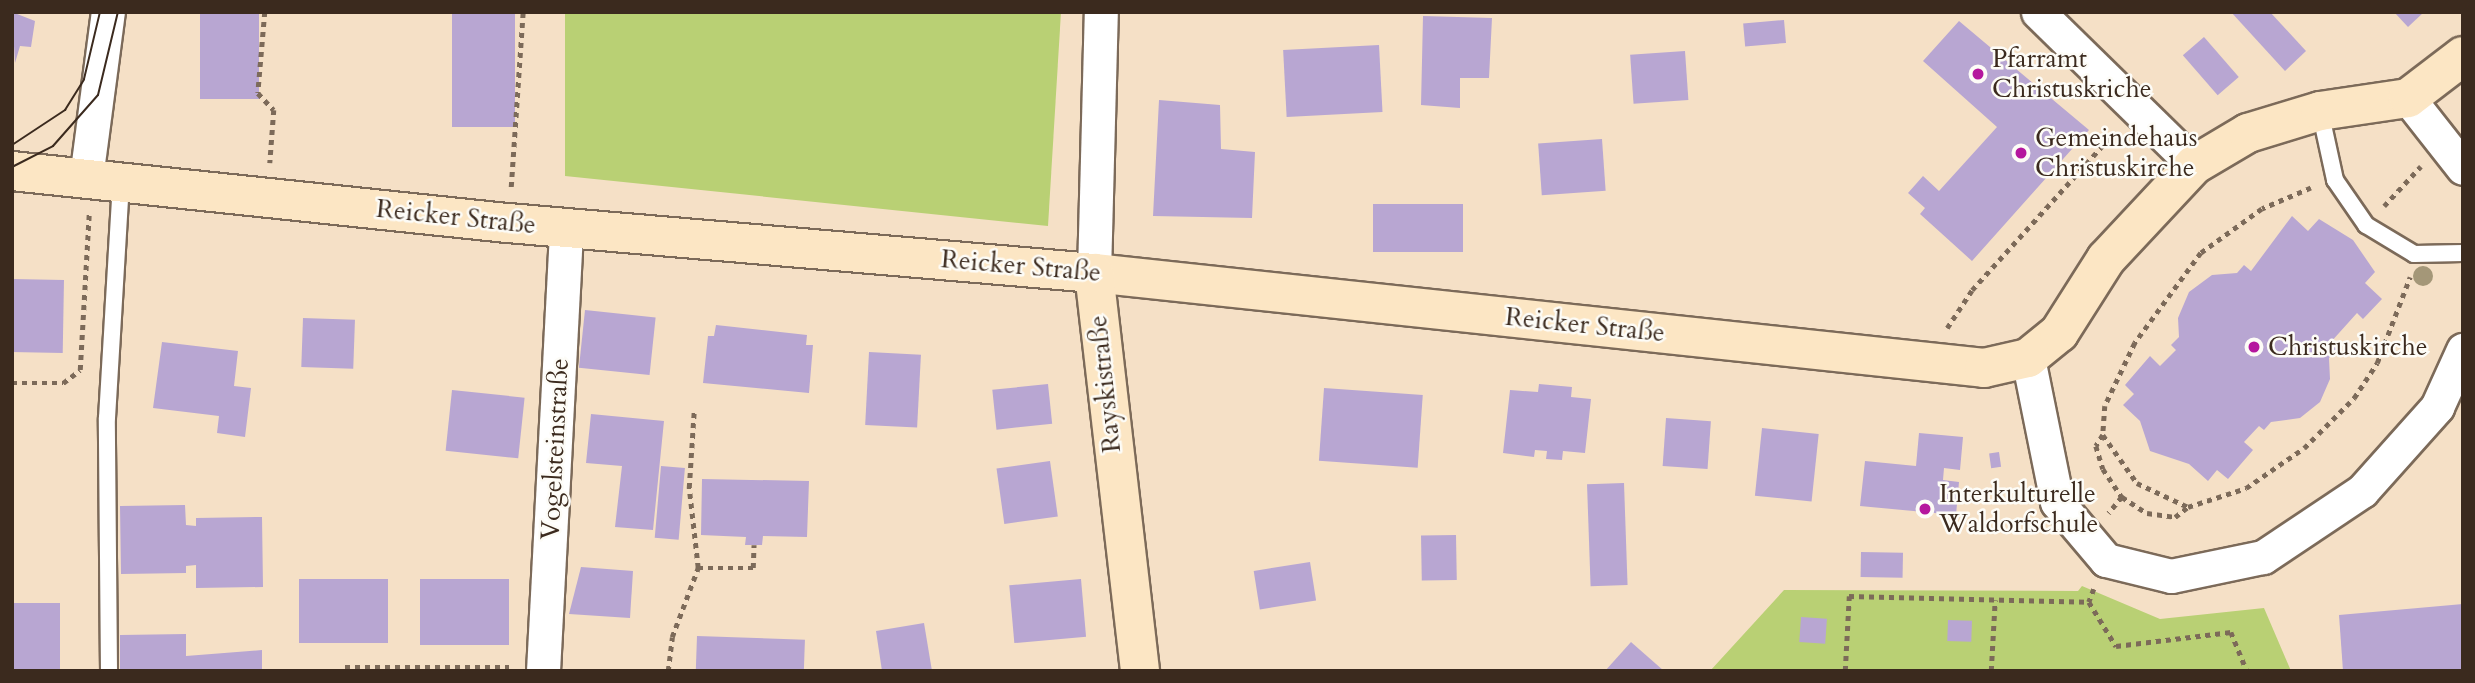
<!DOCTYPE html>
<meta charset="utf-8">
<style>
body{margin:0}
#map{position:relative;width:2475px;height:683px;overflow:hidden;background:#f5e0c6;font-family:Cardo,serif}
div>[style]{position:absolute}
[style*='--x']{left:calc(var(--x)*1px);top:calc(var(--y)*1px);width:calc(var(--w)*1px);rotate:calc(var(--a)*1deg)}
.green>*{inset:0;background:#b9d074}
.building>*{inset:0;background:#b8a6d2;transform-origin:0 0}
.path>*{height:4.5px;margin-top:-2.25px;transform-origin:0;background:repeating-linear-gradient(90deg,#7c6a59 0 5px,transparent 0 10px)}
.roads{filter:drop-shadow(2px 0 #7c6a59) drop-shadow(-2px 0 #7c6a59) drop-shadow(0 2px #7c6a59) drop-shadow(0 -2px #7c6a59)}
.lane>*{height:16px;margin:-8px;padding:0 8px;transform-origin:8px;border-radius:8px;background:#fff}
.street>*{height:33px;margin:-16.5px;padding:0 16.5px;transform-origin:16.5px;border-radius:16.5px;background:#fff}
.secondary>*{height:38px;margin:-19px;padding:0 19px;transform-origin:19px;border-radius:19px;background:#fce6c4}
.tram>*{height:2px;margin:-1px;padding:0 1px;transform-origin:1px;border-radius:1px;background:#3b2a1e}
.trees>*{width:20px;height:20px;margin:-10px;border-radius:50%;background:#a49778}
.dots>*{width:19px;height:19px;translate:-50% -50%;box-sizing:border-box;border:4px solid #fdfcf7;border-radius:50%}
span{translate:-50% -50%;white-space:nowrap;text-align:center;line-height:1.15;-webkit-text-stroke:5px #fdfcf7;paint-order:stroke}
.poi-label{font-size:26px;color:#3b2a1e}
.left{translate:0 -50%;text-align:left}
.street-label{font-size:26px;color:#3b2a1e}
.frame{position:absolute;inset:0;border:14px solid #3b2a1e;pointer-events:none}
</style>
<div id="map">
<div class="green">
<i style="clip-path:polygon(565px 12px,1061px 12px,1048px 226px,565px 176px)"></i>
<i style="clip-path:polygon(2082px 586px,2160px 619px,2264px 608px,2291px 671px,1710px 671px,1784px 590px,2078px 591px)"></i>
</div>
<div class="building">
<i style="clip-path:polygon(12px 12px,35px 21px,31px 47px,20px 46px,15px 63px)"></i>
<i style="left:200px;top:12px;width:59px;height:87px"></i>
<i style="left:452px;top:12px;width:63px;height:115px"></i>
<i style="clip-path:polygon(2231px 12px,2270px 12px,2306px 51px,2285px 71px)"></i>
<i style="clip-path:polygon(2394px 12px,2424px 12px,2408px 27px)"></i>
<i style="clip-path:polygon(1423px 16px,1492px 18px,1489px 78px,1460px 78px,1460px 108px,1421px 105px)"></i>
<i style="left:1784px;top:20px;width:23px;height:41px;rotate:85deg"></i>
<i style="clip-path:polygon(1959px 21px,2089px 130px,1972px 261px,1920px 214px,1925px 208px,1908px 193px,1923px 176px,1939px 191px,1997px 127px,1923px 61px)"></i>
<i style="left:2204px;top:37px;width:53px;height:28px;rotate:49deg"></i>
<i style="left:1379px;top:45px;width:67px;height:96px;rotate:87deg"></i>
<i style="left:1685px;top:51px;width:49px;height:55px;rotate:86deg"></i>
<i style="clip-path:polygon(1159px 100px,1220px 105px,1221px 149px,1255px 152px,1252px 218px,1153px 216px)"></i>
<i style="left:1602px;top:139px;width:52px;height:64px;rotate:86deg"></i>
<i style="left:1373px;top:204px;width:90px;height:48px"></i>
<i style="clip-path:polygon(2292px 216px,2308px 231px,2319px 219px,2353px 240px,2375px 272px,2365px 283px,2382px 299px,2363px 319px,2357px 313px,2330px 343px,2337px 349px,2329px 358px,2330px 379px,2320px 402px,2300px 418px,2271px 422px,2264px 430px,2259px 426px,2244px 442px,2253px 450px,2228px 479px,2217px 470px,2208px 481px,2189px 464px,2150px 451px,2140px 421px,2123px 405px,2134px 394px,2125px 385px,2150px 356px,2160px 366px,2176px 350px,2171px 345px,2179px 337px,2178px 318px,2189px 292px,2212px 275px,2237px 273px,2244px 265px,2251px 271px)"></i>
<i style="left:12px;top:279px;width:52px;height:73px;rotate:1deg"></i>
<i style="left:585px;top:310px;width:71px;height:58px;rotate:6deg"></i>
<i style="left:303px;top:318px;width:52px;height:49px;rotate:2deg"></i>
<i style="clip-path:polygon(716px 325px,807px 335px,806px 345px,813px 345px,809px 393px,703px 383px,708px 336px,714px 336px)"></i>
<i style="clip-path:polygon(162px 342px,238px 351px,234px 386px,251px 388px,245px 437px,217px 433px,219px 416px,153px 408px)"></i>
<i style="left:869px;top:352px;width:52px;height:73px;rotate:3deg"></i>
<i style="left:1048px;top:384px;width:40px;height:56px;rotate:84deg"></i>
<i style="clip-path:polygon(1539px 384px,1572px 387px,1571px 397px,1591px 399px,1585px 453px,1563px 451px,1562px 460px,1546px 459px,1547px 451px,1535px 450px,1534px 457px,1503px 453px,1510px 390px,1538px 392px)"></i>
<i style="left:1324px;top:388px;width:99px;height:73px;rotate:4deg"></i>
<i style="left:452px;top:390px;width:73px;height:61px;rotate:6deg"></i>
<i style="clip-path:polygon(591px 414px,664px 421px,653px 530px,615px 527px,622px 466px,586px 463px)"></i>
<i style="left:1666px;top:418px;width:45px;height:48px;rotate:4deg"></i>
<i style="left:1762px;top:428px;width:57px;height:68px;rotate:6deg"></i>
<i style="clip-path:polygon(1919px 433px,1963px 437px,1960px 470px,1944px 468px,1943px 480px,1959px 482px,1956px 515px,1860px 506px,1865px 461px,1916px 466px)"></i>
<i style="left:1999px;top:452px;width:15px;height:10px;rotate:82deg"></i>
<i style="left:1050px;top:461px;width:56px;height:54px;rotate:82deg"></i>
<i style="left:661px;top:466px;width:24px;height:72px;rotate:5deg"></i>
<i style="clip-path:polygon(702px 479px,809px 481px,807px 537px,763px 536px,762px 545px,745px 545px,746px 537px,701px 535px)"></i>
<i style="left:1624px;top:483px;width:102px;height:37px;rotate:88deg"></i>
<i style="clip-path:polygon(185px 505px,186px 525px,196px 526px,196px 518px,262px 517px,263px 587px,196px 588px,196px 565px,186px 566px,186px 573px,121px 574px,120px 506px)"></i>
<i style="left:1456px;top:535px;width:45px;height:35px;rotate:89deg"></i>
<i style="left:1861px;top:552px;width:42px;height:25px;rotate:1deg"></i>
<i style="left:1310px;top:562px;width:39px;height:57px;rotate:81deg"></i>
<i style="clip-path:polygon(581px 567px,633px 571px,630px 618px,569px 614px)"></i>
<i style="left:299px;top:579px;width:89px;height:64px"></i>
<i style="left:420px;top:579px;width:89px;height:66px"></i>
<i style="left:1081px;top:579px;width:58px;height:72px;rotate:85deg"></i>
<i style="left:12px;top:603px;width:48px;height:68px"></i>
<i style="clip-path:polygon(2463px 604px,2463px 671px,2343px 671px,2339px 615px)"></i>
<i style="left:1801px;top:617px;width:26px;height:25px;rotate:4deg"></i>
<i style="left:1948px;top:620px;width:24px;height:21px;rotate:2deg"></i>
<i style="clip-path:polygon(924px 623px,932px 671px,882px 671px,876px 631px)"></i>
<i style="clip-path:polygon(186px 634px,186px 656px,262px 650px,262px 671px,120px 671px,120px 635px)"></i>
<i style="left:697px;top:636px;width:108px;height:35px;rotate:2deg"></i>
<i style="clip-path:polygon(1631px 642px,1664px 671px,1605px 671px)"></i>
</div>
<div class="path">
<i style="--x:265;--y:12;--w:81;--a:94.9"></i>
<i style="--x:258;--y:93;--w:23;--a:47"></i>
<i style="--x:274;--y:110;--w:53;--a:94.3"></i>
<i style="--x:511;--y:187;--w:175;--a:-86.1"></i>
<i style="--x:2311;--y:188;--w:53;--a:156.8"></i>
<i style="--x:2262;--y:209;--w:75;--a:144.2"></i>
<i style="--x:2201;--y:253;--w:112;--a:126.3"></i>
<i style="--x:2135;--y:343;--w:70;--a:115.5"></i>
<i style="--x:2105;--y:406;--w:29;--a:94"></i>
<i style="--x:2103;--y:435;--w:59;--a:54.7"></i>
<i style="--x:2137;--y:483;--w:56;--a:25.2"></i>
<i style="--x:2188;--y:507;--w:61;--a:-18.1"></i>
<i style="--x:2246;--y:488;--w:70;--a:-34.6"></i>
<i style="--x:2304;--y:448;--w:71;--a:-45"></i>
<i style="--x:2354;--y:398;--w:42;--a:-56.7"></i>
<i style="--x:2377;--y:363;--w:92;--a:-69"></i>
<i style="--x:2384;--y:206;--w:54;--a:-47.2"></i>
<i style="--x:1947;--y:328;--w:45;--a:-56.7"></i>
<i style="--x:1972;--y:290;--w:212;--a:-47.9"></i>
<i style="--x:12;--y:383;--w:51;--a:0"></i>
<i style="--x:63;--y:383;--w:21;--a:-37"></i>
<i style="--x:80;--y:370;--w:156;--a:-86.7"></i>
<i style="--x:2103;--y:435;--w:13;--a:122"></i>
<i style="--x:2096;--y:446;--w:24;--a:73"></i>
<i style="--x:2103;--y:469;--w:34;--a:56"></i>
<i style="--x:2122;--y:497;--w:21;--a:129"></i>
<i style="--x:2122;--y:497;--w:30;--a:33"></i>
<i style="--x:2147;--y:513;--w:28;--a:8"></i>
<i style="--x:2175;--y:517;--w:16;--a:-38"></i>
<i style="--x:698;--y:568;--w:55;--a:0"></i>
<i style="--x:753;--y:568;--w:23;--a:-88"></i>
<i style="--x:2094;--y:589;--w:14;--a:111"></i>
<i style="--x:2089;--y:602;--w:52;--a:58.5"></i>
<i style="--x:2116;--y:646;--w:116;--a:-6.9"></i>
<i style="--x:2231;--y:632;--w:42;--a:67.7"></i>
<i style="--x:345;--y:667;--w:164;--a:0"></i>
<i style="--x:668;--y:671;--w:34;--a:-83"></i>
<i style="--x:672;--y:637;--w:74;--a:-69.4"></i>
<i style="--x:698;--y:568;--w:81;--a:-96.4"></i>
<i style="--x:689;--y:488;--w:78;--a:-86.3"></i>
<i style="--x:1845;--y:671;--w:75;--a:-86.9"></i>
<i style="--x:1849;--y:596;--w:240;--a:1.4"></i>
<i style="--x:1991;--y:671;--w:71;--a:-86.8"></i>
</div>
<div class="roads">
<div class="lane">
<i style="--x:2320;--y:111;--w:71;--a:77.7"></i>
<i style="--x:2335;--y:180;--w:55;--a:55.4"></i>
<i style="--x:2366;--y:225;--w:56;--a:31.1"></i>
<i style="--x:2414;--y:254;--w:49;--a:-1.2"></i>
<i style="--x:109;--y:671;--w:253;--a:-90.5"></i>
<i style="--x:107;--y:418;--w:236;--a:-86.6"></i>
</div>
<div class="street">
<i style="--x:2038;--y:12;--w:219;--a:44.4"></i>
<i style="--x:2408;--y:98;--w:89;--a:51.8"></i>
<i style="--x:86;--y:178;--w:167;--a:-82.5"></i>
<i style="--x:1094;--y:273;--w:261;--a:-88.5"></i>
<i style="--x:2028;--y:358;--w:147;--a:78.6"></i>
<i style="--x:2057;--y:502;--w:76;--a:49.8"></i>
<i style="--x:2106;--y:560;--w:67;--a:13.8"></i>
<i style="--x:2171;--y:576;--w:94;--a:-11.7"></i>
<i style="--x:2263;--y:557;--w:119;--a:-33.7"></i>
<i style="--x:2362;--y:491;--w:113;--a:-48.2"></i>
<i style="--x:2437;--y:407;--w:63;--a:-65.5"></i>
<i style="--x:543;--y:671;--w:444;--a:-87"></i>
</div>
<div class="secondary">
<i style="--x:12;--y:171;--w:499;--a:6"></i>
<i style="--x:508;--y:223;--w:588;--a:4.88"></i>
<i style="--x:1094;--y:273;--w:895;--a:6.09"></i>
<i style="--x:1984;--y:368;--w:45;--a:-12.8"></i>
<i style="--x:2028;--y:358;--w:40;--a:-39"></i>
<i style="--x:2059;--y:333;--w:88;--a:-57.6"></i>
<i style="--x:2106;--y:259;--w:129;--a:-46.9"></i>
<i style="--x:2194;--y:165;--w:63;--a:-30.7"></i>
<i style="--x:2248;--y:133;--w:75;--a:-17"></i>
<i style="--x:2320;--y:111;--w:89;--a:-8.4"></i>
<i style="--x:2408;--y:98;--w:69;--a:-37.4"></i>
<i style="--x:1094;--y:273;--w:401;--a:83.4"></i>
</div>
</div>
<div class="tram">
<i style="--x:12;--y:145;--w:64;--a:-33.4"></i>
<i style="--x:65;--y:110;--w:36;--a:-58"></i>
<i style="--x:84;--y:79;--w:69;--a:-76.6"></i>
<i style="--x:12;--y:167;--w:46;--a:-27.1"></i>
<i style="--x:53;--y:146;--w:68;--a:-48.6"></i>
<i style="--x:98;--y:95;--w:85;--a:-76.5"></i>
</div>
<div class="trees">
<i style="left:2423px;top:276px"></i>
</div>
<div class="dots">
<i style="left:1978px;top:74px;background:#b5179e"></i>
<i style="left:2021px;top:153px;background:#b5179e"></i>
<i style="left:2254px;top:347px;background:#b5179e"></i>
<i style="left:1925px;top:509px;background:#b5179e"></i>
</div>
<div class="poi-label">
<span class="left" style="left:1992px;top:74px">Pfarramt<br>Christuskriche</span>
<span class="left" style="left:2035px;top:153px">Gemeindehaus<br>Christuskirche</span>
<span class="left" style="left:2268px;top:347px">Christuskirche</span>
<span class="left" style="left:1939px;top:509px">Interkulturelle<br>Waldorfschule</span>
</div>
<div class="street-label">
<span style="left:456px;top:217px;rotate:6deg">Reicker Straße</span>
<span style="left:1021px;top:266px;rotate:5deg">Reicker Straße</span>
<span style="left:1585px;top:325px;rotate:6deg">Reicker Straße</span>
<span style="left:1105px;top:384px;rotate:-96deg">Rayskistraße</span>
<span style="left:555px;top:449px;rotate:-87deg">Vogelsteinstraße</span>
</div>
<div class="frame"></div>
</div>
